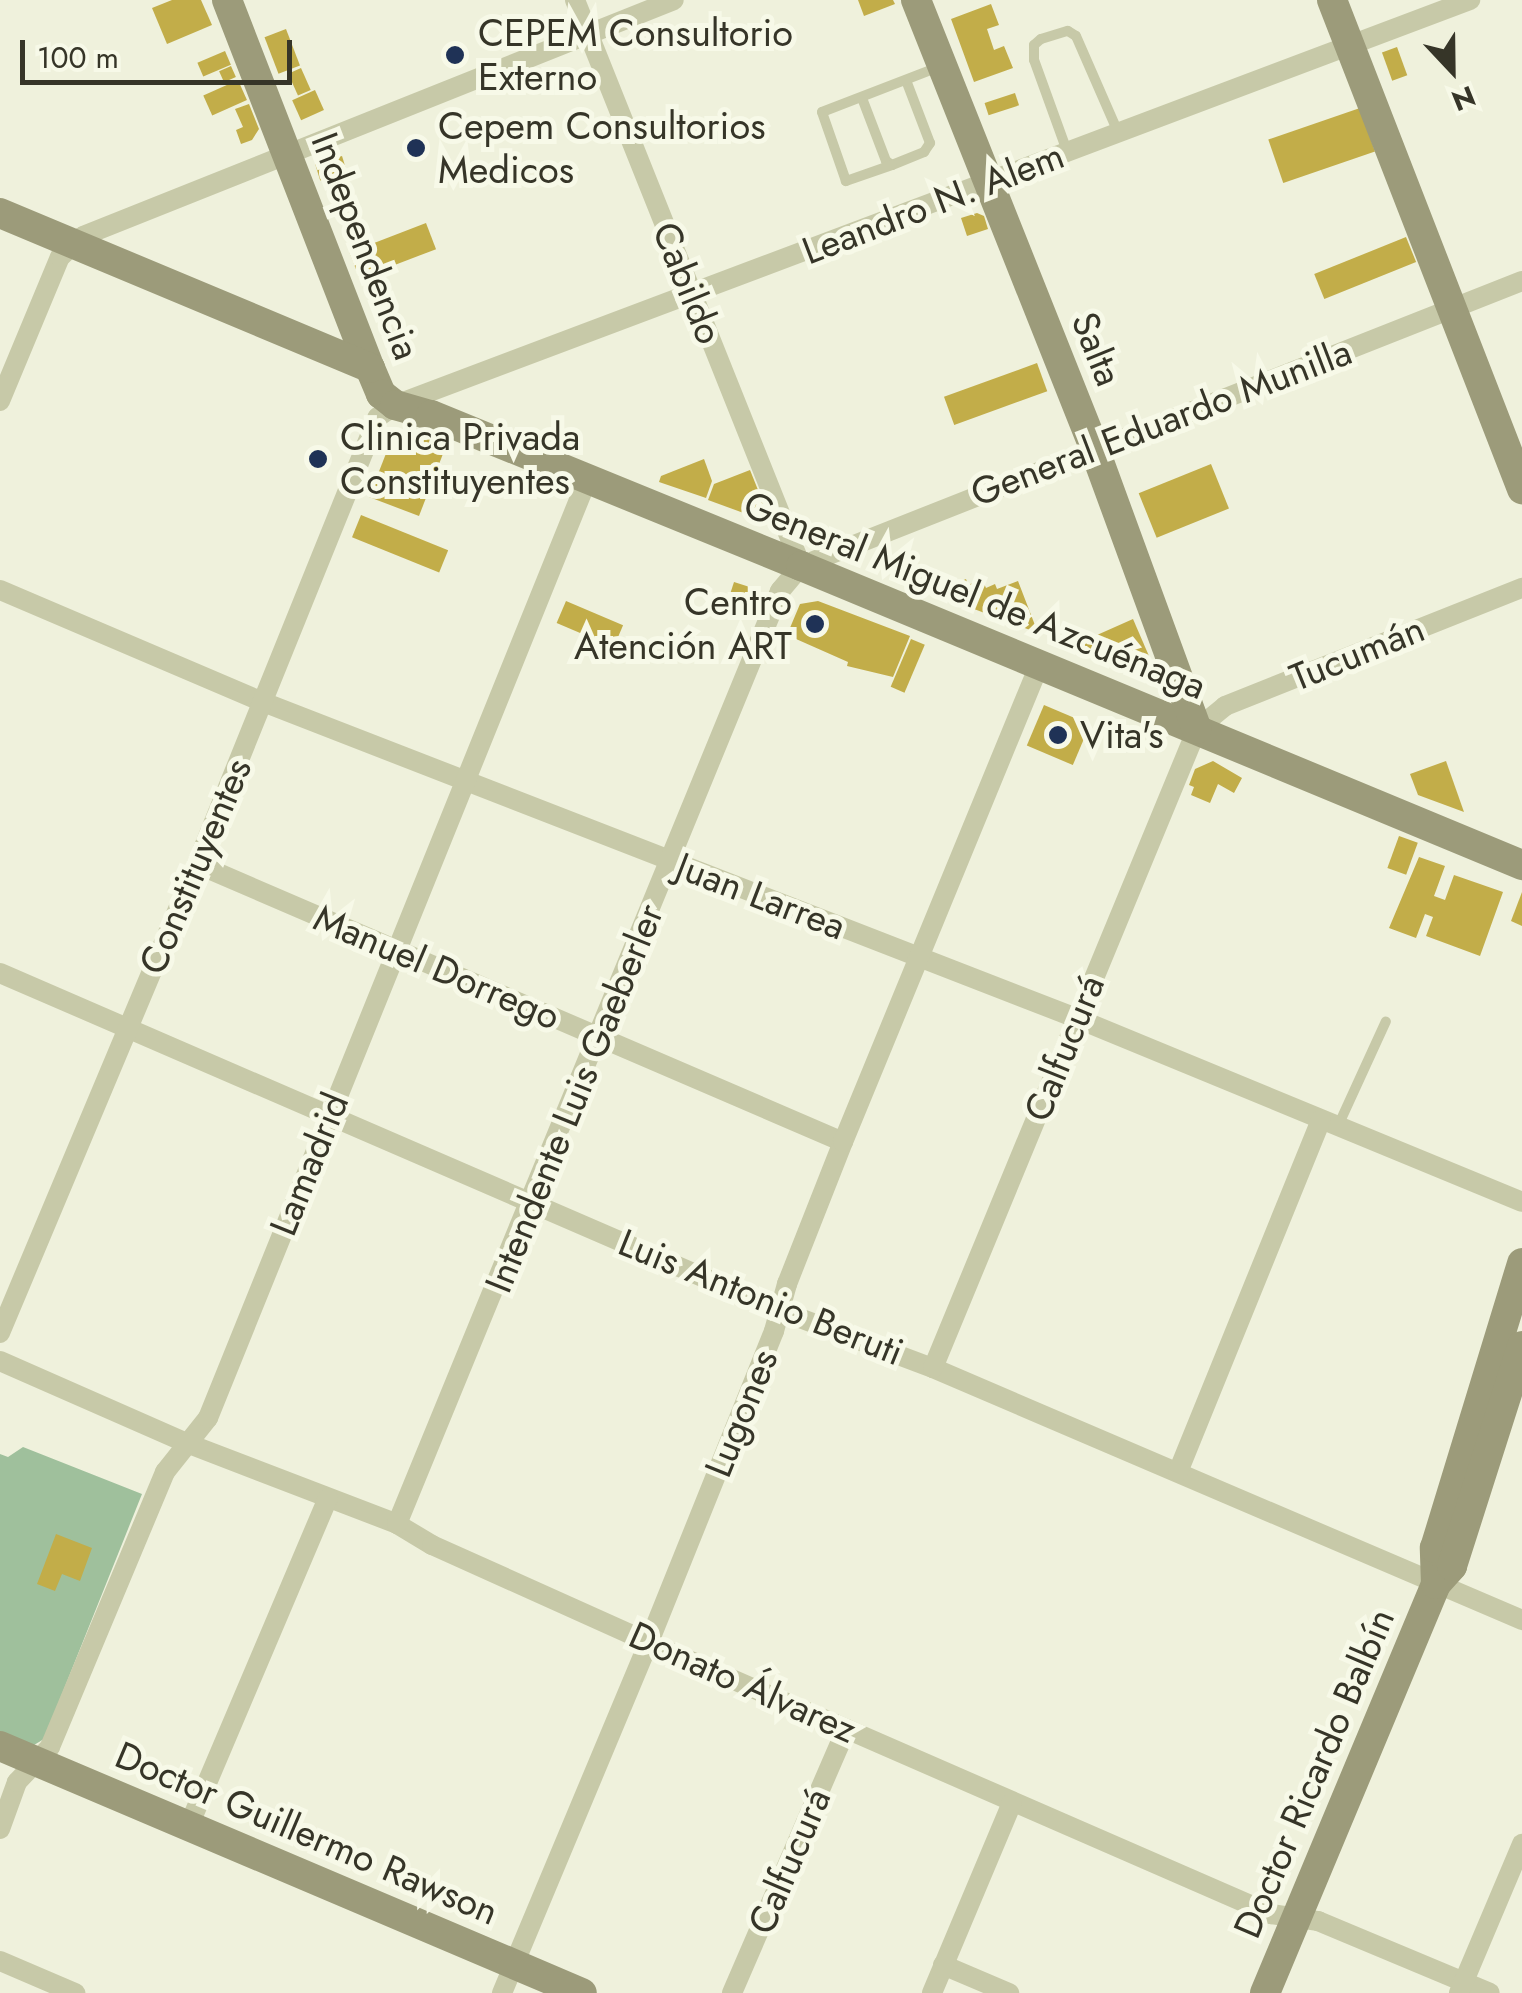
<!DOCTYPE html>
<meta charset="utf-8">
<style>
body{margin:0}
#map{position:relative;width:1522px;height:1993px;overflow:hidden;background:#eff1dc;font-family:Jost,sans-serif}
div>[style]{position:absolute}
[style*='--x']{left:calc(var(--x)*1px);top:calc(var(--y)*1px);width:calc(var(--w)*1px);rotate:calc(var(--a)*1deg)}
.green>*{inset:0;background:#9fc09c}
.building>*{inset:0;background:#c2ad49;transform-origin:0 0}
.lane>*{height:10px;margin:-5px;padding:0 5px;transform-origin:5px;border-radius:5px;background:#c7c9a8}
.street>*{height:20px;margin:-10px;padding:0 10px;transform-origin:10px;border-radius:10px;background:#c7c9a8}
.secondary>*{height:30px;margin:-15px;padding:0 15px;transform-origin:15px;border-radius:15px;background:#9c9b7a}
.dots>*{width:28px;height:28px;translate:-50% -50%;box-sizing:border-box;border:5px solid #f7f9e8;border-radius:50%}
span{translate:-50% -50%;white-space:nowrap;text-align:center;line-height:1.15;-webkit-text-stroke:10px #f7f9e8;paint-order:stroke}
.poi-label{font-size:38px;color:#363528}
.left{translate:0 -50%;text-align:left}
.right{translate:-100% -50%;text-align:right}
.street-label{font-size:38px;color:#363528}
.north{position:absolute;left:1402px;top:20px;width:100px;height:100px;-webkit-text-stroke:8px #f7f9e8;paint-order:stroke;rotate:158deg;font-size:28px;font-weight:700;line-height:40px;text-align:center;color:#363528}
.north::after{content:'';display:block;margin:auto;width:35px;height:45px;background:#363528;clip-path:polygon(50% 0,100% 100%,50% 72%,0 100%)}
.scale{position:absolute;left:20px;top:40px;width:272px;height:45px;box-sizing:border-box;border:5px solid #363528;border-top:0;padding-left:12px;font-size:30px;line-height:35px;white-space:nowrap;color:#363528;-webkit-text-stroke:8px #f7f9e8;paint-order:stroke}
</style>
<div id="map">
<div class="green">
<i style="clip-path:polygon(23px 1447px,142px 1494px,44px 1739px,34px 1745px,0 1732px,0 1454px,8px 1457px)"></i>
</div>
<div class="building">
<i style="clip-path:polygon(172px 0,201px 0,212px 25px,167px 44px,152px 8px)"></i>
<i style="clip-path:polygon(858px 0,893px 0,895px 4px,864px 16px)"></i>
<i style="clip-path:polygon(991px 4px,999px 25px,987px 29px,994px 50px,1004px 46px,1013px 68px,974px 82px,951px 19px)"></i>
<i style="left:286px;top:29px;width:39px;height:23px;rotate:69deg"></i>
<i style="left:1397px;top:47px;width:30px;height:16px;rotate:70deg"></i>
<i style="left:225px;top:51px;width:15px;height:30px;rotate:67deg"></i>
<i style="left:231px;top:66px;width:12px;height:13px;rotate:66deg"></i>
<i style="left:301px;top:68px;width:24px;height:14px;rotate:66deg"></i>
<i style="left:238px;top:80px;width:22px;height:38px;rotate:66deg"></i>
<i style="left:315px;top:90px;width:22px;height:25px;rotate:66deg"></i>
<i style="left:1015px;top:93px;width:13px;height:32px;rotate:72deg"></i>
<i style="clip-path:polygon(249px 104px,259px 129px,252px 140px,241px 144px,236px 130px,243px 127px,235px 109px)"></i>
<i style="left:1360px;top:108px;width:46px;height:97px;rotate:71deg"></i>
<i style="left:342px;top:156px;width:17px;height:28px;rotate:73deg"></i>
<i style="clip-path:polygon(977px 213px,984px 216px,988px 229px,967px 236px,961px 218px)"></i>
<i style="left:426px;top:223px;width:28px;height:82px;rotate:69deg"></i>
<i style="left:1406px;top:237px;width:27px;height:99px;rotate:68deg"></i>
<i style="left:1037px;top:363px;width:30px;height:99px;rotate:70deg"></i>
<i style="clip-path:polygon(405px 430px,446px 446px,419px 516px,369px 497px,394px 433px)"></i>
<i style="clip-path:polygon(704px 459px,712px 481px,706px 498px,659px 482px,661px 476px)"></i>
<i style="left:1211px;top:464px;width:48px;height:78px;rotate:68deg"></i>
<i style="clip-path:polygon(750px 470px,766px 510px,760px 519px,708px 500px,714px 484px)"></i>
<i style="left:361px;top:515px;width:94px;height:24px;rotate:22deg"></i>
<i style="clip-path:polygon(966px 579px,968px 585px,982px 579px,986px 588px,995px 584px,997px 589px,1018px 581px,1038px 633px,942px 597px,940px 591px)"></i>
<i style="left:734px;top:582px;width:23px;height:20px;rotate:18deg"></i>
<i style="left:566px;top:601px;width:62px;height:24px;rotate:23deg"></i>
<i style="clip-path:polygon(818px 601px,910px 636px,893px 677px,847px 666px,848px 662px,787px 635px,800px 604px)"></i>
<i style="clip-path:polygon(1133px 619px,1155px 670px,1149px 680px,1082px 649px,1079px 643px)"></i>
<i style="left:911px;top:639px;width:15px;height:52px;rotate:23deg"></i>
<i style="left:1044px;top:705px;width:50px;height:44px;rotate:23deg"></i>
<i style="clip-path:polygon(1213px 761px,1242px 778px,1234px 793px,1218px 784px,1210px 803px,1191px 795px,1194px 787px,1189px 785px,1195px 769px)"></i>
<i style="clip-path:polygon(1446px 761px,1464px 812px,1418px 795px,1410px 774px)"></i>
<i style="left:1399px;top:836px;width:20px;height:34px;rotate:20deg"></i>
<i style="clip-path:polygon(1419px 857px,1445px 866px,1434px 896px,1445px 900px,1454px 875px,1503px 892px,1480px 956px,1426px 936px,1433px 917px,1425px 914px,1416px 938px,1389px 928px)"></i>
<i style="clip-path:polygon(1522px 892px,1522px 926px,1511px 921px)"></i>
<i style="clip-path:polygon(56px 1534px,92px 1548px,80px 1581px,62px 1574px,55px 1591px,37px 1584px)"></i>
</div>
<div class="lane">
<i style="--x:862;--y:98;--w:67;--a:69.1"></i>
<i style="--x:886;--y:161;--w:7;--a:34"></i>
<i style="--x:892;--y:165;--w:35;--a:-22"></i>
<i style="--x:924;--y:152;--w:11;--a:-56"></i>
<i style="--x:930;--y:143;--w:67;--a:-110.9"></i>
<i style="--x:1067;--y:151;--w:97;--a:-109.9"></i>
<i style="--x:1034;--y:60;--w:15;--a:-90"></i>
<i style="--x:1034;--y:45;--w:9;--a:-41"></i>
<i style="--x:1041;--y:39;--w:28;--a:-17"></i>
<i style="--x:1068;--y:31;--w:9;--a:32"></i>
<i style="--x:1076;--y:36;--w:105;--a:66.4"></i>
<i style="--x:892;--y:165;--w:49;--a:160.8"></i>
<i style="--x:846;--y:181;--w:73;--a:-109.2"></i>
<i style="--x:822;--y:112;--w:128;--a:-21.1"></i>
<i style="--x:1338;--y:1126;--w:115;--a:-65.4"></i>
</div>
<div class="street">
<i style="--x:575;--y:0;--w:609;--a:68.23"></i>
<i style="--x:0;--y:401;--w:156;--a:-67.4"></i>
<i style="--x:60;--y:257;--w:31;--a:-42"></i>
<i style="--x:83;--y:236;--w:636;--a:-21.77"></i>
<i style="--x:0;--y:590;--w:286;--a:23.1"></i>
<i style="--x:263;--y:702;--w:872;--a:21.24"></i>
<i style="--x:1076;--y:1018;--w:482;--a:22.4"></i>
<i style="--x:197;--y:864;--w:703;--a:23.28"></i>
<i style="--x:0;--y:973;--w:851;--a:23.4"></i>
<i style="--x:781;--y:1311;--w:162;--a:20.6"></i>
<i style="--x:933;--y:1368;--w:641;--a:23.16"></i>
<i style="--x:0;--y:1333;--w:509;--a:-67.22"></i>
<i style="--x:197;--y:864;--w:482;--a:-68"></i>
<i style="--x:378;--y:417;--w:21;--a:-35"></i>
<i style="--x:395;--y:405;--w:1149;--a:-20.64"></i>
<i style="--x:0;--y:1361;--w:206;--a:23.7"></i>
<i style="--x:189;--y:1444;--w:223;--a:21"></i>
<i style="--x:397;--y:1524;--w:41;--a:31"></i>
<i style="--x:432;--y:1545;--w:271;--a:24.2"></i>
<i style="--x:679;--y:1656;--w:646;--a:23.55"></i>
<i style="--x:1271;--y:1914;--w:48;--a:8.5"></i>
<i style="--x:1318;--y:1921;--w:186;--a:22.7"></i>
<i style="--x:933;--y:1368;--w:691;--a:-67.55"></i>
<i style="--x:1197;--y:729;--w:36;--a:-39"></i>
<i style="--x:1225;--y:706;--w:320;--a:-21.7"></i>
<i style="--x:1178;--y:1472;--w:380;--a:-67.9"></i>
<i style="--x:397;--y:1524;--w:1009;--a:-67.68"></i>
<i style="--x:780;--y:591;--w:33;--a:-50"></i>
<i style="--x:801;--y:566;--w:775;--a:-21.57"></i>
<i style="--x:190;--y:1823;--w:353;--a:-67"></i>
<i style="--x:0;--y:1829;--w:50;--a:-70.1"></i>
<i style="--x:17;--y:1782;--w:48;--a:-46.7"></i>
<i style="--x:50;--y:1747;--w:298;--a:-67.3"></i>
<i style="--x:165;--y:1472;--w:69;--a:-51.5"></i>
<i style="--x:208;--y:1418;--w:1012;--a:-68"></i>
<i style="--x:0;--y:1961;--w:82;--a:23.1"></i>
<i style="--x:943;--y:1965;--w:72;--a:23"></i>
<i style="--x:502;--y:1993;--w:381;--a:-67.3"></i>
<i style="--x:649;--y:1642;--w:335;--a:-68.1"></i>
<i style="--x:774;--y:1331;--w:49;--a:-74.5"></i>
<i style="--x:787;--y:1284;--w:153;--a:-68.5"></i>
<i style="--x:843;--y:1142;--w:518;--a:-67.64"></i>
<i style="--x:732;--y:1993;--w:288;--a:-66.6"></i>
<i style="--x:932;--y:1993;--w:206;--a:-67.2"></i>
<i style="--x:1459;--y:1993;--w:162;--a:-67.1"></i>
</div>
<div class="secondary">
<i style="--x:227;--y:0;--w:395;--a:68.8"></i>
<i style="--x:370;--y:368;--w:28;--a:67"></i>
<i style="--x:381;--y:394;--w:18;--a:38"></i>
<i style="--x:395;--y:405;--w:37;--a:16"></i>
<i style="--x:431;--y:415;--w:400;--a:22.2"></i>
<i style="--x:801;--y:566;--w:781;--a:22.52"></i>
<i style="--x:916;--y:0;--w:482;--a:68.3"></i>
<i style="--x:1094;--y:448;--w:299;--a:69.9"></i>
<i style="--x:1332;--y:0;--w:525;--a:68.77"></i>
<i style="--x:0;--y:213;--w:401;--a:22.7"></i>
<i style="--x:1436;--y:1584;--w:36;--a:-92"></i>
<i style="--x:1435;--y:1548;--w:298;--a:-73"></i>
<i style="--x:0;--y:1746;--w:632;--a:23"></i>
<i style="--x:1265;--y:1993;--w:443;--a:-67.3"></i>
<i style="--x:1436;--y:1584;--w:24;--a:-48"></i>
<i style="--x:1452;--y:1566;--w:231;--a:-72.3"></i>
</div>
<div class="dots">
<i style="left:455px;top:55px;background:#1f3256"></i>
<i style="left:416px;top:148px;background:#1f3256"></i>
<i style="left:318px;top:459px;background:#1f3256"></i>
<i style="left:815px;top:624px;background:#1f3256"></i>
<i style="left:1058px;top:735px;background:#1f3256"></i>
</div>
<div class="poi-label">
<span class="left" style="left:478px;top:55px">CEPEM Consultorio<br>Externo</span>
<span class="left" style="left:438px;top:148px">Cepem Consultorios<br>Medicos</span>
<span class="left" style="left:340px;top:459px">Clinica Privada<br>Constituyentes</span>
<span class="right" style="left:792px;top:624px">Centro<br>Atención ART</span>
<span class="left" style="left:1080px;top:735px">Vita's</span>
</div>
<div class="street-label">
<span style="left:933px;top:203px;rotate:-21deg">Leandro N. Alem</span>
<span style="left:366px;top:246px;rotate:69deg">Independencia</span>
<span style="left:688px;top:283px;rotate:68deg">Cabildo</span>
<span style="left:1097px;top:349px;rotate:68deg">Salta</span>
<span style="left:1161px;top:422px;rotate:-21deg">General Eduardo Munilla</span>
<span style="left:975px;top:595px;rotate:22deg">General Miguel de Azcuénaga</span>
<span style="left:1357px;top:653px;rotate:-22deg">Tucumán</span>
<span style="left:195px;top:866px;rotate:-67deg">Constituyentes</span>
<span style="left:761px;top:896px;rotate:21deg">Juan Larrea</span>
<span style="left:437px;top:967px;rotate:23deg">Manuel Dorrego</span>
<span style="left:1064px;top:1048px;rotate:-68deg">Calfucurá</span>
<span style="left:574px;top:1098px;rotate:-68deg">Intendente Luis Gaeberler</span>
<span style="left:309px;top:1164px;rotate:-68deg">Lamadrid</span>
<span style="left:761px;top:1297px;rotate:22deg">Luis Antonio Beruti</span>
<span style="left:741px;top:1413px;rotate:-68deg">Lugones</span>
<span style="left:743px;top:1682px;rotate:24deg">Donato Álvarez</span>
<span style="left:1314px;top:1773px;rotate:-67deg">Doctor Ricardo Balbín</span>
<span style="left:307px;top:1833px;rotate:23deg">Doctor Guillermo Rawson</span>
<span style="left:789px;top:1861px;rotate:-67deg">Calfucurá</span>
</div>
<div class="north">N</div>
<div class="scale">100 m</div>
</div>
